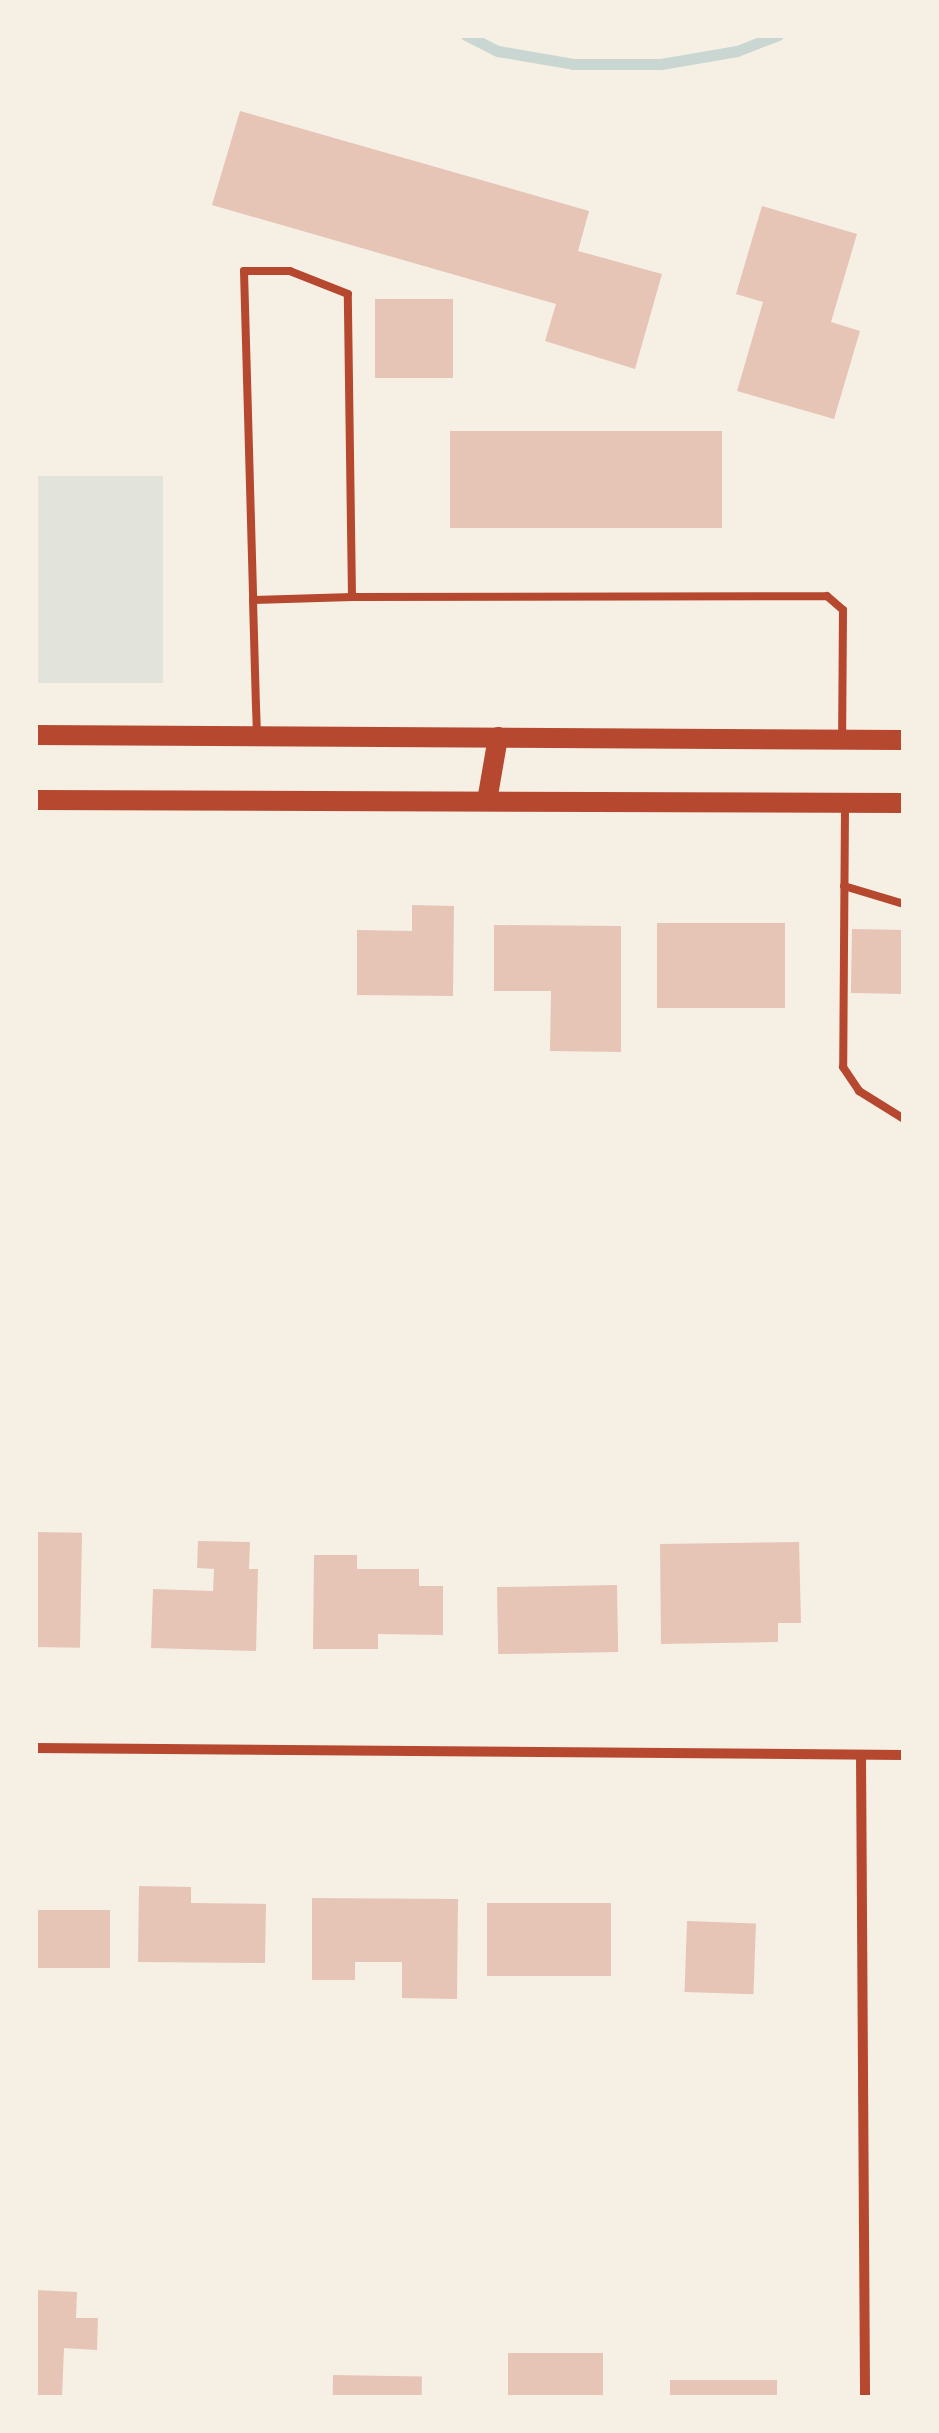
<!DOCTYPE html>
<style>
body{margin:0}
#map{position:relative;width:939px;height:2433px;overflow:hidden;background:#f6efe4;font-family:"Work Sans",sans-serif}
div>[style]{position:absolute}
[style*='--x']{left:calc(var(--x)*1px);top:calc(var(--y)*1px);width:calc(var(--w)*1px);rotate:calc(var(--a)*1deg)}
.green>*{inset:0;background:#e2e4dc;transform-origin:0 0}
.stream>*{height:11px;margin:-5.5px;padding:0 5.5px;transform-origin:5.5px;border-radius:5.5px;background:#c9d6d2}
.building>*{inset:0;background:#e6c5b7;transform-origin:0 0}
.service>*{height:8px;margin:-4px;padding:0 4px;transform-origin:4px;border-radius:4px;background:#b5482f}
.minor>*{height:10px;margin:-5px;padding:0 5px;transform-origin:5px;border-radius:5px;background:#b5482f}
.secondary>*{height:20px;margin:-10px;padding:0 10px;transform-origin:10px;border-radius:10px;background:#b5482f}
span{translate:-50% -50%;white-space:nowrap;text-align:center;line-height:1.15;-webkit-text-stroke:10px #f6efe4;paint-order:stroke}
.frame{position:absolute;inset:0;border:38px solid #f6efe4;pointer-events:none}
</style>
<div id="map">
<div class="green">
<i style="left:35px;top:476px;width:128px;height:207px"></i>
</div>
<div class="stream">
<i style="--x:466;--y:35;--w:36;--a:27"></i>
<i style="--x:498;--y:51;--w:76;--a:9.8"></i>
<i style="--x:573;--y:64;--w:88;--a:0"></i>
<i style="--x:661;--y:64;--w:77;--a:-9.7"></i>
<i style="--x:737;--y:51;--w:44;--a:-21.3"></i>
</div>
<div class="building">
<i style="clip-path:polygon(240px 111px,589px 211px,578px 251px,662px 274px,635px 369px,545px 341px,556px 304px,212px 205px)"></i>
<i style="clip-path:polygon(762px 206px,857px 234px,831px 322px,860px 331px,834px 419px,737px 391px,763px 302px,736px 294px)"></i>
<i style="left:375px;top:299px;width:78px;height:79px"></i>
<i style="left:450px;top:431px;width:272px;height:97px"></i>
<i style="clip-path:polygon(412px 905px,454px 906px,453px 996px,357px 995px,357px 930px,412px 931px)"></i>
<i style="left:785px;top:923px;width:85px;height:128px;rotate:90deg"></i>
<i style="clip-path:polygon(494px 925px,621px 926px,621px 1052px,550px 1051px,551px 991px,494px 991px)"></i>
<i style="left:852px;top:929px;width:52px;height:64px;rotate:1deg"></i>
<i style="left:35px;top:1532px;width:47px;height:115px;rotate:1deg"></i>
<i style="clip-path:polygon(198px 1541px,250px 1542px,249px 1569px,258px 1569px,256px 1651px,151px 1648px,153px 1589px,213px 1591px,214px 1569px,197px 1568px)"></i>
<i style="clip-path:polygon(799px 1542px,801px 1623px,778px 1623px,778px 1642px,661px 1644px,660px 1544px)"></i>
<i style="clip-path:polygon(314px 1555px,357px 1555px,357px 1569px,419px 1569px,419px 1586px,443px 1586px,443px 1635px,378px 1634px,378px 1649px,313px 1649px)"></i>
<i style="left:617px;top:1585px;width:67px;height:120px;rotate:89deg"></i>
<i style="clip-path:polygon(139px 1886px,191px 1887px,191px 1903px,266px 1904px,265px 1963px,138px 1962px)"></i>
<i style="clip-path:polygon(312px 1898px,458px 1899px,457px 1999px,402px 1998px,402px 1962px,355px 1962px,355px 1980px,312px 1980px)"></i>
<i style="left:487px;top:1903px;width:124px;height:73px"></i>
<i style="left:35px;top:1910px;width:75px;height:58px"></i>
<i style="left:687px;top:1921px;width:69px;height:71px;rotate:2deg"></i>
<i style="clip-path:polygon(35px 2290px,77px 2292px,76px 2318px,98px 2318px,97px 2350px,64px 2348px,62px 2398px,35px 2398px)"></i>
<i style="left:508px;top:2353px;width:95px;height:45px"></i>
<i style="left:333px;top:2375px;width:89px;height:23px;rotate:1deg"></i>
<i style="left:777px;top:2380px;width:18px;height:107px;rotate:90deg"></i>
</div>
<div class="service">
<i style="--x:352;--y:597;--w:475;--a:-0.1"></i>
<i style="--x:827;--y:596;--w:21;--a:41"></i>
<i style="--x:843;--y:610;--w:130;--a:90.4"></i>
<i style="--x:253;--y:600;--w:99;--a:-1.7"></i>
<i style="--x:352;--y:597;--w:303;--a:-90.8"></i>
<i style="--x:348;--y:294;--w:62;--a:-158.4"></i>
<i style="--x:290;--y:271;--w:46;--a:180"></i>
<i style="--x:244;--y:271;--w:329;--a:88.4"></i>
<i style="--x:253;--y:600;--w:106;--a:88.4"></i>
<i style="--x:256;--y:706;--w:30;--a:88"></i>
<i style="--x:845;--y:807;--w:260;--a:90.4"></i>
<i style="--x:843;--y:1067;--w:29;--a:56"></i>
<i style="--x:859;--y:1091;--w:53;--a:31.9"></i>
<i style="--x:844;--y:886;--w:63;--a:16.7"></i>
</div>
<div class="minor">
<i style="--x:35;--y:1748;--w:869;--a:0.46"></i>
<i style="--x:861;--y:1755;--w:643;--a:89.64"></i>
</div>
<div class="secondary">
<i style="--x:35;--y:735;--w:869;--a:0.33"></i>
<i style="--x:35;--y:800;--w:869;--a:0.2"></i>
<i style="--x:487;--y:801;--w:65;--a:-80.2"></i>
</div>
<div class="frame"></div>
</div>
